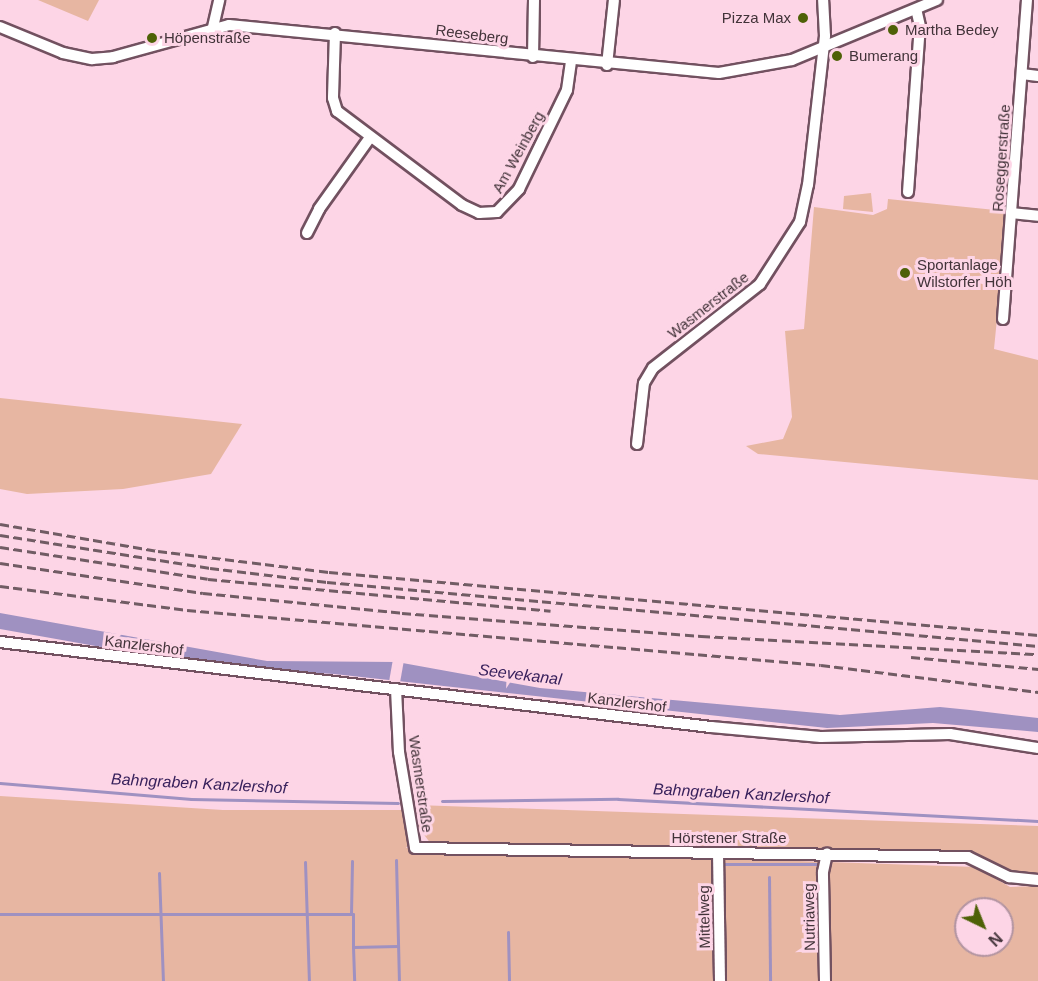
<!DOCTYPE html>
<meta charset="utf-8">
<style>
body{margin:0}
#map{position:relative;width:1038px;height:981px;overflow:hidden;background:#fdd5e6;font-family:Helvetica,sans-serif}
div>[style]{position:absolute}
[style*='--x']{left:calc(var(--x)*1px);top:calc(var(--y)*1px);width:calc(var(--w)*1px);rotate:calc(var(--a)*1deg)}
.green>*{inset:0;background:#e7b6a2}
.water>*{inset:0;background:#9f91c1}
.pier>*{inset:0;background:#fdd5e6;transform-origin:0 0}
.stream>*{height:3px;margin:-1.5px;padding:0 1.5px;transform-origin:1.5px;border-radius:1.5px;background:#9f91c1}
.roads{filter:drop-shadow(2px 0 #725160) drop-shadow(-2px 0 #725160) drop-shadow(0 2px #725160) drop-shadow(0 -2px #725160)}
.minor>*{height:10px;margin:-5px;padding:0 5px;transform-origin:5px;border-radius:5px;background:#fff}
.rail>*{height:3px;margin-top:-1.5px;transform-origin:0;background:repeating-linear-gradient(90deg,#715c64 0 9px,transparent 0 13.5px)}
.dots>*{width:16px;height:16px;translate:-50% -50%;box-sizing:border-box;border:3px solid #fdd5e6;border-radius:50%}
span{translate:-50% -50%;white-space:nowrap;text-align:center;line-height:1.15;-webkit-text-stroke:6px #fdd5e6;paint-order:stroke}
.poi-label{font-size:15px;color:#423339}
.right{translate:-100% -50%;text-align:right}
.left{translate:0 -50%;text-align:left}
.street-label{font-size:15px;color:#423339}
.water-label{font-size:16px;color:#38215c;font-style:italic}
.north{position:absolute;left:954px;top:897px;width:60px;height:60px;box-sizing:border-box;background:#fdd5e6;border:2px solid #b294a1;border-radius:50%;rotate:137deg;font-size:16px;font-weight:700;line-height:24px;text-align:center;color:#423339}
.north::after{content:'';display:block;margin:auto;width:21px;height:27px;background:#4e6107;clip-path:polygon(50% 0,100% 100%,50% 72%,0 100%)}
</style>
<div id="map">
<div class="green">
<i style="clip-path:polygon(38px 0,99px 0,88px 21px)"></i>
<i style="clip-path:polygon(871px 193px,873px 212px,843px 209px,844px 196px)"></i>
<i style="clip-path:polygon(888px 199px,1005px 211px,1007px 217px,994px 349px,1038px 360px,1038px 480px,758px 454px,746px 446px,783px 439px,792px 417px,785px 331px,804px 329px,814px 207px,873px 215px,887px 209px)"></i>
<i style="clip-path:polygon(0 398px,242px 424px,211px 474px,123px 489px,27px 494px,0 489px)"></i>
<i style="clip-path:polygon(evenodd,0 796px,223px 810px,406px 810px,412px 840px,406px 848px,976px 867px,1010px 887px,1038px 886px,1038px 981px,0 981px,0 796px,966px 909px,1002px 909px,1002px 945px,966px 945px,966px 909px)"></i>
<i style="clip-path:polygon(416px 805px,1038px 826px,1038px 876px,1006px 870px,963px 851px,431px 844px,419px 828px)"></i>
</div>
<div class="water">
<i style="clip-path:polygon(0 613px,267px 661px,397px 662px,540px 688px,840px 715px,940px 707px,970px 710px,1038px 718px,1038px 732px,933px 723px,827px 728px,334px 674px,208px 666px,0 629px)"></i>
</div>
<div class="pier">
<i style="left:393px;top:659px;width:11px;height:24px;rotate:10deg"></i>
</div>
<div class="stream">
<i style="--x:0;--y:783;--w:192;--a:4.8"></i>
<i style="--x:191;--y:799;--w:207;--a:1.1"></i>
<i style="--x:442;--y:801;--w:176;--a:-0.7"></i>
<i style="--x:618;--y:799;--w:421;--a:3"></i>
<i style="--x:396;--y:860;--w:121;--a:88.6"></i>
<i style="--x:305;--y:862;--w:119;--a:88.1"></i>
<i style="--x:721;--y:864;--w:100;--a:0"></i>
<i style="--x:159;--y:873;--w:108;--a:87.9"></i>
<i style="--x:769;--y:877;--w:104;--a:89.4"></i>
<i style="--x:0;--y:914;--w:353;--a:0"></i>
<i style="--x:353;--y:914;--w:33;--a:90"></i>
<i style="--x:353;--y:947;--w:45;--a:-1.3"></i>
<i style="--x:351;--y:914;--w:53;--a:-88.9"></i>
<i style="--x:508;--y:932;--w:49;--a:88.8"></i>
<i style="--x:353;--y:947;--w:34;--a:88"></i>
</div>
<div class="roads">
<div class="minor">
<i style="--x:0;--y:27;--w:68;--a:22.4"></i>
<i style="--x:63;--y:53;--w:30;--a:12"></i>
<i style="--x:92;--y:59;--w:21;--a:-5"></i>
<i style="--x:113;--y:57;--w:120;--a:-15.4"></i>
<i style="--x:229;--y:25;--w:492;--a:5.6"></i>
<i style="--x:719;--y:73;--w:74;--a:-10.1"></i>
<i style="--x:792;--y:60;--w:157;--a:-22.5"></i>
<i style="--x:213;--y:27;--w:28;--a:-77"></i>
<i style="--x:335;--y:33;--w:65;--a:91.8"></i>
<i style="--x:333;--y:98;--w:14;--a:73"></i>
<i style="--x:337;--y:111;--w:156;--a:36.9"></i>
<i style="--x:462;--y:205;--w:19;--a:25"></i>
<i style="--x:479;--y:213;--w:18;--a:-3"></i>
<i style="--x:497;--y:212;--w:32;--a:-46"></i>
<i style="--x:519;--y:189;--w:110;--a:-64.1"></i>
<i style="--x:567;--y:90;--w:29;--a:-82"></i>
<i style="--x:533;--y:57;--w:57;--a:-89"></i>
<i style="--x:607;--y:65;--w:65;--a:-83.9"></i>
<i style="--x:1022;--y:74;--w:16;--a:7"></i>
<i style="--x:908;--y:192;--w:166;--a:-85.9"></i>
<i style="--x:920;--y:26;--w:17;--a:-103"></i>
<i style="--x:1011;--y:213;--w:27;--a:6"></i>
<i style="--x:307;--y:233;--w:27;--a:-63"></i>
<i style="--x:319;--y:209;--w:86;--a:-54.5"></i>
<i style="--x:1003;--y:319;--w:320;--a:-85.7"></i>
<i style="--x:637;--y:444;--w:61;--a:-83.5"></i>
<i style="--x:644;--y:383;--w:17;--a:-59"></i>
<i style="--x:653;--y:368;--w:136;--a:-38.1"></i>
<i style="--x:760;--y:284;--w:74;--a:-57.2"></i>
<i style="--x:800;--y:222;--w:38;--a:-78"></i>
<i style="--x:808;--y:185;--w:150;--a:-83.5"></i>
<i style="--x:825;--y:36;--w:36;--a:-93"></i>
<i style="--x:0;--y:642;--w:716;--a:6.82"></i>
<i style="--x:711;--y:727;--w:110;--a:5.2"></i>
<i style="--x:821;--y:737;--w:129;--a:-1.3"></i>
<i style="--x:950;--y:734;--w:88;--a:9.1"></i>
<i style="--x:396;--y:689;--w:63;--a:87.3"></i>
<i style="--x:399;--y:752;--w:97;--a:80.5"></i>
<i style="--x:415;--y:848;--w:553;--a:0.93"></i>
<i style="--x:968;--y:857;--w:46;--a:26"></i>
<i style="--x:1009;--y:877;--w:29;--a:6"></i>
<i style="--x:718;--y:853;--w:128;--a:89.1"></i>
<i style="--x:825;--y:981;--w:109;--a:-91.1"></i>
<i style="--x:823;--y:872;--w:19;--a:-78"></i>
</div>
</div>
<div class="rail">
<i style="--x:0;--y:524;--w:160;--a:9.7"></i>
<i style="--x:158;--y:551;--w:172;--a:7"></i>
<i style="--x:329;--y:572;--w:712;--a:5.08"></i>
<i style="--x:0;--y:535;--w:213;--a:8.9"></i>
<i style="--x:210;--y:568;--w:118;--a:6.8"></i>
<i style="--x:327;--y:582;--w:714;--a:5.14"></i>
<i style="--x:0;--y:547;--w:210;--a:8.7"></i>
<i style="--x:208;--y:579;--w:344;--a:5.3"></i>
<i style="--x:0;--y:563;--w:205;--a:8.4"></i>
<i style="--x:203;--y:593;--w:200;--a:5.7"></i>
<i style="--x:402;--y:613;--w:300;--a:4.4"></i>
<i style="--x:701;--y:636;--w:337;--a:3.1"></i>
<i style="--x:0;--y:586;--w:189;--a:7.3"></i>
<i style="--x:187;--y:610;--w:636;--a:4.96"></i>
<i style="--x:821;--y:665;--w:219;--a:7.1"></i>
<i style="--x:911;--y:657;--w:128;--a:5.4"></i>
</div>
<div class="dots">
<i style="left:803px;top:18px;background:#4e6107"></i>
<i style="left:893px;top:30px;background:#4e6107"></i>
<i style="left:152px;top:38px;background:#4e6107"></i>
<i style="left:837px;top:56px;background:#4e6107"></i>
<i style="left:905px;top:273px;background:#4e6107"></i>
</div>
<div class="poi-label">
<span class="right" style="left:791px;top:18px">Pizza Max</span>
<span class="left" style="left:905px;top:30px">Martha Bedey</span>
<span class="left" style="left:164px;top:38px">Höpenstraße</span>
<span class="left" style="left:849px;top:56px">Bumerang</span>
<span class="left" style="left:917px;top:273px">Sportanlage<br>Wilstorfer Höh</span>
</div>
<div class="street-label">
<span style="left:472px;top:34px;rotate:7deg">Reeseberg</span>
<span style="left:518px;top:152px;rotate:-61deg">Am Weinberg</span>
<span style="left:1001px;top:158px;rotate:-86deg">Roseggerstraße</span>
<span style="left:708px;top:305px;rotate:-38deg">Wasmerstraße</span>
<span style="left:144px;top:645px;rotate:7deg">Kanzlershof</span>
<span style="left:627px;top:702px;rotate:7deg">Kanzlershof</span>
<span style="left:421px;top:784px;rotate:82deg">Wasmerstraße</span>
<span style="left:729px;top:838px">Hörstener Straße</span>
<span style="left:704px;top:917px;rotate:-91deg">Mittelweg</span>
<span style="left:809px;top:917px;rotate:-91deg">Nutriaweg</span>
</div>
<div class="water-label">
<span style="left:520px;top:675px;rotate:7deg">Seevekanal</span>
<span style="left:199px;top:784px;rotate:3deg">Bahngraben Kanzlershof</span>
<span style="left:741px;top:794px;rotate:3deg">Bahngraben Kanzlershof</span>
</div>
<div class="north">N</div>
</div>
